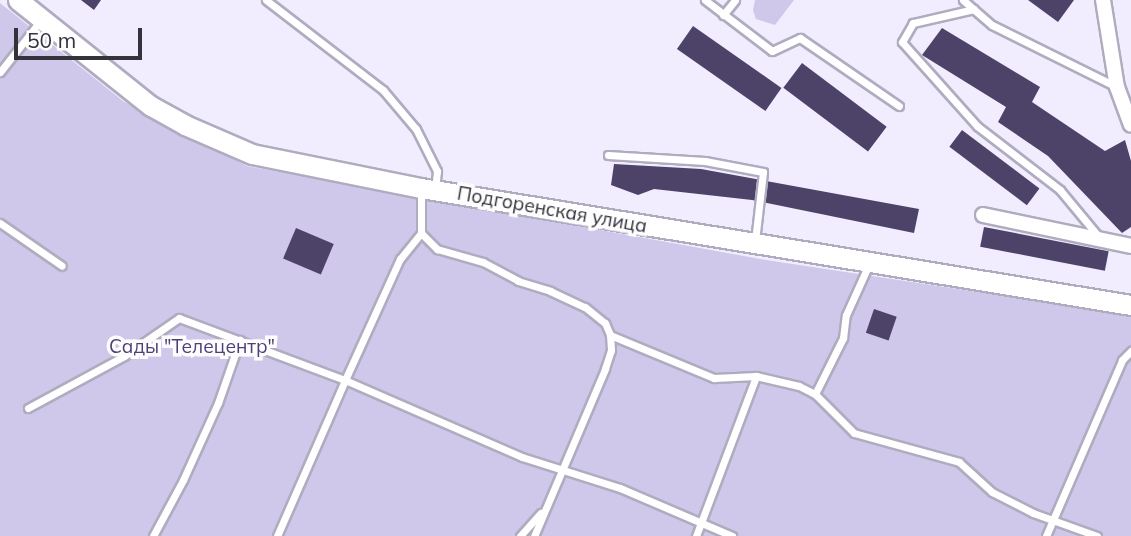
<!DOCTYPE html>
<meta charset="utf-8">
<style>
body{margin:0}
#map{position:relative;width:1131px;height:536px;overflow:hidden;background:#f1edfe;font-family:Mulish,sans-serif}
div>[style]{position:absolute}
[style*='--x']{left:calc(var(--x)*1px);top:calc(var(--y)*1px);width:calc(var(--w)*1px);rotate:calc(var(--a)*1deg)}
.green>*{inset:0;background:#cfc8ea}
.building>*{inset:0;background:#4d4369;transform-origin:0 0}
.roads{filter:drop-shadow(2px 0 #b0acc0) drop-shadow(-2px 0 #b0acc0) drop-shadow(0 2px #b0acc0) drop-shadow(0 -2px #b0acc0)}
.lane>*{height:7px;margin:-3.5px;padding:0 3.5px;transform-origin:3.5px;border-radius:3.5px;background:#fff}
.street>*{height:14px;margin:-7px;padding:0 7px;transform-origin:7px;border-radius:7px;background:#fff}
.secondary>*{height:19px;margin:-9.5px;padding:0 9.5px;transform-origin:9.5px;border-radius:9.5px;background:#fff}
span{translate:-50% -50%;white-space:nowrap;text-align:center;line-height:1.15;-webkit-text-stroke:7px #fdfdfd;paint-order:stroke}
.street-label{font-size:19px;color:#34323b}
.park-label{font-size:19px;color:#4f3f78}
.scale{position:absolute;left:14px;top:28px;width:128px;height:32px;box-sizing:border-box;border:4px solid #34323b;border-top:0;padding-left:9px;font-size:21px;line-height:24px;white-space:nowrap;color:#34323b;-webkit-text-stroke:5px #fdfdfd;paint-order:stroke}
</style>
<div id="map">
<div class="green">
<i style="clip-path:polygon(755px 0,794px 0,775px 25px,756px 19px,753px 10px)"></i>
<i style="clip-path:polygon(0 3px,123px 101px,247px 166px,766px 260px,1131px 315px,1131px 536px,0 536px)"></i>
</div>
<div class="building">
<i style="clip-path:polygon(81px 0,101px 0,94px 10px)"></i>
<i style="clip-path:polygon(1028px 0,1074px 0,1058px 22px)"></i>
<i style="left:693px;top:26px;width:108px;height:28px;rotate:35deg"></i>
<i style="clip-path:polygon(942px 28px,1040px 87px,1032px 102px,1105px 151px,1125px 140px,1131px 161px,1131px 227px,1122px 233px,1048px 156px,998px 122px,1006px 107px,922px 55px)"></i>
<i style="left:802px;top:63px;width:106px;height:31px;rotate:37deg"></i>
<i style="left:962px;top:130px;width:97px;height:21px;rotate:37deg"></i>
<i style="clip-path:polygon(614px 164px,701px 169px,919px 209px,914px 233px,752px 200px,654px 189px,638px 195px,611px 185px)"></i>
<i style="left:984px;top:227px;width:127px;height:20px;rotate:11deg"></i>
<i style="left:296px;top:228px;width:41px;height:33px;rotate:23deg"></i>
<i style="left:874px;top:309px;width:24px;height:25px;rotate:19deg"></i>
</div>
<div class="roads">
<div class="lane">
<i style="--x:266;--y:0;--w:148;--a:37.6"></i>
<i style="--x:383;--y:90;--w:51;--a:49.8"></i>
<i style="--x:416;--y:129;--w:47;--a:63.4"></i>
<i style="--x:437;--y:171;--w:19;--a:96"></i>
<i style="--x:705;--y:0;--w:84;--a:37.3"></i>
<i style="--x:772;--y:51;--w:31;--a:-25"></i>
<i style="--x:800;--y:38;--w:120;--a:34.5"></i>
<i style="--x:963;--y:0;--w:38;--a:41"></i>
<i style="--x:992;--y:25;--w:140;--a:26.4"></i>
<i style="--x:974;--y:9;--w:63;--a:167.1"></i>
<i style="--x:913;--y:23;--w:22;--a:120"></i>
<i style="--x:902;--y:42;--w:113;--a:48.2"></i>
<i style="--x:977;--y:126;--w:105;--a:37.6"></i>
<i style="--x:1060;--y:190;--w:61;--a:50.3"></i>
<i style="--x:723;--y:15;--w:19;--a:-51"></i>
<i style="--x:0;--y:72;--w:66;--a:-51.7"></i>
<i style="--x:608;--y:155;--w:97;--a:3.5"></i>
<i style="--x:705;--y:161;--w:59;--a:10.7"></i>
<i style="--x:763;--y:172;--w:69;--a:96.6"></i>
<i style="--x:0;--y:223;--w:75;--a:34.7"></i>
<i style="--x:421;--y:233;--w:23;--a:45"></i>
<i style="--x:437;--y:249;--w:48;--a:15.8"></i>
<i style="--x:483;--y:262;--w:40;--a:28"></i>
<i style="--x:518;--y:281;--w:34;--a:17"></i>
<i style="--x:550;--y:291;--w:38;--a:25"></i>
<i style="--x:585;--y:307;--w:26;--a:39"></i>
<i style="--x:605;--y:323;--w:13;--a:67"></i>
<i style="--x:610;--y:335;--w:15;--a:86"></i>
<i style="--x:611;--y:350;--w:20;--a:108"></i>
<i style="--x:605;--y:369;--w:181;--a:113"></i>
<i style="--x:610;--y:335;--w:113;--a:22.5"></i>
<i style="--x:714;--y:378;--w:42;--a:-2.7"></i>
<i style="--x:756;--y:376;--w:44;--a:13.1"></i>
<i style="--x:799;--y:386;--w:18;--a:27"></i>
<i style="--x:815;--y:394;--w:55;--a:45"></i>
<i style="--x:854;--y:433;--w:109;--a:15.4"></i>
<i style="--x:959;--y:462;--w:45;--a:42.3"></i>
<i style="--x:992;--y:492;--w:46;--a:27.1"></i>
<i style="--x:1033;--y:513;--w:68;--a:19.8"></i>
<i style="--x:815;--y:394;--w:63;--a:-63.4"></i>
<i style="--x:843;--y:338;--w:23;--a:-83"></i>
<i style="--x:846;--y:315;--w:56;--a:-65.7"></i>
<i style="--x:28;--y:408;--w:109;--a:-28.4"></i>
<i style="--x:124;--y:356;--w:67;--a:-34.6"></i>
<i style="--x:179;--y:318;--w:177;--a:20.5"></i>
<i style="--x:345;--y:380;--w:133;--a:-65.6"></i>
<i style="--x:400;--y:259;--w:33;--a:-51"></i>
<i style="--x:421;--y:233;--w:44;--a:-90"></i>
<i style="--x:153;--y:536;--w:64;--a:-61.8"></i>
<i style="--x:183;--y:480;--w:85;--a:-65.6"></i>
<i style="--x:218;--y:403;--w:67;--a:-70.8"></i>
<i style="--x:277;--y:536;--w:170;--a:-66.4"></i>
<i style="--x:345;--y:380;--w:193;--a:23.5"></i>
<i style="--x:522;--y:457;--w:103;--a:17.6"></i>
<i style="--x:620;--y:488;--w:122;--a:23.2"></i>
<i style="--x:520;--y:536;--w:31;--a:-48"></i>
<i style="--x:696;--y:536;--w:171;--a:-69.4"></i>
<i style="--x:1046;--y:536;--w:192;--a:-66.6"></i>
<i style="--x:1122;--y:360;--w:13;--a:-45"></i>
</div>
<div class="street">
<i style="--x:1103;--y:0;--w:88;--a:80.9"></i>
<i style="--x:1117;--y:87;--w:40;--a:69.8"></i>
<i style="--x:983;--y:215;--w:151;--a:11.8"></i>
</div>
<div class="secondary">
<i style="--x:18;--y:0;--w:170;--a:38.6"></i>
<i style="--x:151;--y:106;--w:39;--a:29"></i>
<i style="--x:185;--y:125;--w:73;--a:23.4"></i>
<i style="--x:252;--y:154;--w:172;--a:11.4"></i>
<i style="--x:421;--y:188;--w:720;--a:9.36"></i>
</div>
</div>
<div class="street-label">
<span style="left:552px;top:210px;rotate:10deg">Подгоренская улица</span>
</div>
<div class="park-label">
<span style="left:192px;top:347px">Сады "Телецентр"</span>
</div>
<div class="scale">50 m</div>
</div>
